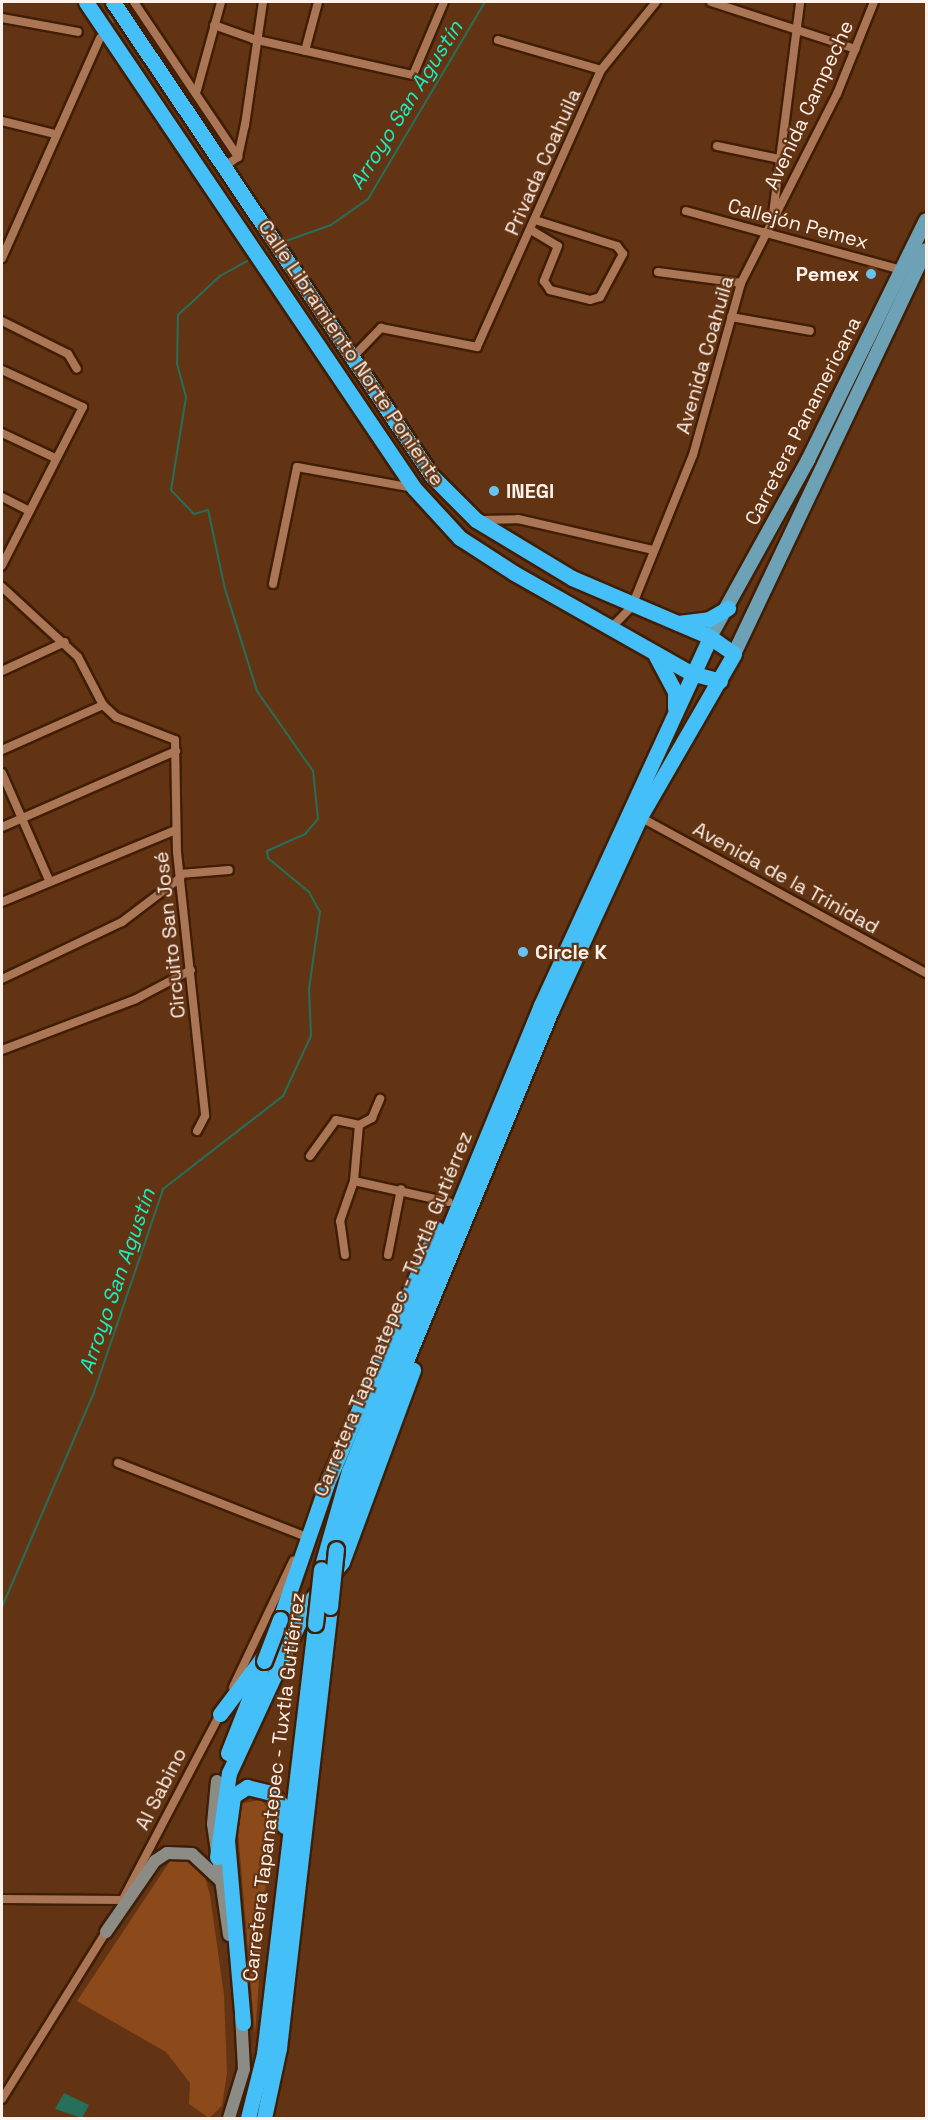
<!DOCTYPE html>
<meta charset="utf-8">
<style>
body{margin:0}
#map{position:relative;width:928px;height:2120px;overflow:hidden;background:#633413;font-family:"Space Grotesk",sans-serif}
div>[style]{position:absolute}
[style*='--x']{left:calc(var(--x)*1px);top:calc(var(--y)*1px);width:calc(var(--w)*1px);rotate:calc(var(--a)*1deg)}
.green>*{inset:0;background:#8c4a1b}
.water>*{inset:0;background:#256f5b}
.stream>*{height:2px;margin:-1px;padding:0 1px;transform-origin:1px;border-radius:1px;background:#256f5b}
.street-tunnel>*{height:8px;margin-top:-4px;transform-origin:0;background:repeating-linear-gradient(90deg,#7a5033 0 8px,transparent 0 12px)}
.roads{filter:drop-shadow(2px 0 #401e05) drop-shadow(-2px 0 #401e05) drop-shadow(0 2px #401e05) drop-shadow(0 -2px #401e05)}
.street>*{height:8px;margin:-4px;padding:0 4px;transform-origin:4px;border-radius:4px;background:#aa7655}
.secondary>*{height:12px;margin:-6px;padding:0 6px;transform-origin:6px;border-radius:6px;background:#8b8c86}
.primary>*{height:14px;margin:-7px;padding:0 7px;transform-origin:7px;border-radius:7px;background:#6da2b6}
.highway>*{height:15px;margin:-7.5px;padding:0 7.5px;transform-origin:7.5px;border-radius:7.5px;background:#44bff7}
.bridges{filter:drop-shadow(2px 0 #401e05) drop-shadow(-2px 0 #401e05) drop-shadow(0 2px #401e05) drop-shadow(0 -2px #401e05)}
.highway-bridge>*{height:15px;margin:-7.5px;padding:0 7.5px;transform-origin:7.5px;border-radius:7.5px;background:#44bff7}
.dots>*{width:16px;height:16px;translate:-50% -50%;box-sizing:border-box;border:3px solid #633413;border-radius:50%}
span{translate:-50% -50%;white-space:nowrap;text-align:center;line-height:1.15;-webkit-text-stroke:4.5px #633413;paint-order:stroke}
.street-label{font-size:20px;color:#fef2eb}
.poi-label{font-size:20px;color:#fef2eb;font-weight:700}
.right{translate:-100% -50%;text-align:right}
.left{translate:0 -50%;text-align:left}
.water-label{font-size:21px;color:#18efc2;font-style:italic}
.frame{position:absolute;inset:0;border:3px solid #fef2eb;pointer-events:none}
</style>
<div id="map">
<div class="green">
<i style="clip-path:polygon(261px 1800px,271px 1811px,255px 2035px,237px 1819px,243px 1803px)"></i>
<i style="clip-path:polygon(170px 1861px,191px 1862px,204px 1874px,210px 1895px,224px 1995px,227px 2073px,222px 2106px,209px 2118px,189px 2104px,190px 2083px,166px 2052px,77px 2001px)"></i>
</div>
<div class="water">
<i style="clip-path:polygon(64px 2093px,89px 2105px,82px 2118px,55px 2109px)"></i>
</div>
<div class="stream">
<i style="--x:283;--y:242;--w:51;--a:-19.5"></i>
<i style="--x:331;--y:225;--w:45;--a:-35.1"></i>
<i style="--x:368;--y:199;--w:229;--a:-59.3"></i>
<i style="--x:261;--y:253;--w:13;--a:-29"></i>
<i style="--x:2;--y:1607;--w:231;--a:-66.8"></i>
<i style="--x:93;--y:1395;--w:218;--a:-71.2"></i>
<i style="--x:163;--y:1189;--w:152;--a:-37.8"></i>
<i style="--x:283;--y:1096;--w:66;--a:-65"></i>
<i style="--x:311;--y:1036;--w:47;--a:-92.4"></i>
<i style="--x:309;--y:989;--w:78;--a:-81.9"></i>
<i style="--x:320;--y:912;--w:23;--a:-119"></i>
<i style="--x:309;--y:892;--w:53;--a:-140.3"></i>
<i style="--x:268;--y:858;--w:7;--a:-98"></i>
<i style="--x:267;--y:851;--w:42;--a:-24.1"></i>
<i style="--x:305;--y:834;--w:20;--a:-49"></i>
<i style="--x:318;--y:819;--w:48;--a:-95.9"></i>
<i style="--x:313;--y:771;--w:98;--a:-125"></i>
<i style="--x:257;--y:691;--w:107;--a:-107.4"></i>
<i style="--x:225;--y:589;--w:81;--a:-102.1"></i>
<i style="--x:208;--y:510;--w:15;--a:164"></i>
<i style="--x:194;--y:514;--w:33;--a:-134"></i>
<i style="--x:171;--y:490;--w:94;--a:-80.8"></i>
<i style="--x:186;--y:397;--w:34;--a:-105"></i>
<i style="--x:177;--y:364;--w:49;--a:-88.8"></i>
<i style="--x:178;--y:315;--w:57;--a:-42.9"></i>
<i style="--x:220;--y:276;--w:35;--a:-29"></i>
</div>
<div class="street-tunnel">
<i style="--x:103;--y:32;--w:36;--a:-58"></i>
</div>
<div class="roads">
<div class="street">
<i style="--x:134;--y:2;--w:187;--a:56.1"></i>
<i style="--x:711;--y:2;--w:152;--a:18"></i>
<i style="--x:2;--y:18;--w:77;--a:10.4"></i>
<i style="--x:214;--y:25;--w:41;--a:19.7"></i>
<i style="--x:253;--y:39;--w:164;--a:12.7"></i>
<i style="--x:413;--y:75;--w:79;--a:-67"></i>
<i style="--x:498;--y:40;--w:107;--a:16.2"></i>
<i style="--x:305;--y:51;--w:51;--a:-75.1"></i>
<i style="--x:197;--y:90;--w:91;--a:-74.7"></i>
<i style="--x:2;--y:121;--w:55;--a:13.8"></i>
<i style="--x:717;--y:146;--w:63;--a:11.8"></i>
<i style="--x:224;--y:167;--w:17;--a:-36"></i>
<i style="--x:238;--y:157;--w:33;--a:-78"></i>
<i style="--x:245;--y:125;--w:124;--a:-81.7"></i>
<i style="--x:686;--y:211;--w:223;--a:15.3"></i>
<i style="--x:775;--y:216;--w:137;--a:-63.1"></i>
<i style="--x:837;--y:94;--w:99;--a:-68.1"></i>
<i style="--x:531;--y:230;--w:31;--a:31"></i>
<i style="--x:558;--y:246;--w:38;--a:112"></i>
<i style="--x:544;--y:281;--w:11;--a:56"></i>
<i style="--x:550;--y:290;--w:41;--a:14"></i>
<i style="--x:590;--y:300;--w:10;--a:-17"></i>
<i style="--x:600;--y:297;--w:49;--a:-61.9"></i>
<i style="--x:623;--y:254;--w:10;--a:-127"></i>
<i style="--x:617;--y:246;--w:86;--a:-162.4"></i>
<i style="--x:2;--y:258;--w:241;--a:-66"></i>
<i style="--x:658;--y:272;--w:84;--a:7.5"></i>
<i style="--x:731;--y:317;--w:80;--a:10"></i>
<i style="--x:2;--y:321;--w:74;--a:26.6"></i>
<i style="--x:68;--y:354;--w:17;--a:59"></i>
<i style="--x:352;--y:358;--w:42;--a:-46"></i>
<i style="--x:381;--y:328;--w:98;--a:11.2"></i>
<i style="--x:477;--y:347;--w:303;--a:-65.9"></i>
<i style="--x:601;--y:70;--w:87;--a:-51"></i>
<i style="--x:2;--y:370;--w:89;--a:24.6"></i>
<i style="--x:83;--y:407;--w:178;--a:117.1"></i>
<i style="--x:2;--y:433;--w:59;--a:25.3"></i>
<i style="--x:2;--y:497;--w:31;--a:27"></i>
<i style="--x:479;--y:520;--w:39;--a:-1"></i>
<i style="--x:518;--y:519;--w:139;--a:12.9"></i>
<i style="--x:273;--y:584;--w:119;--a:-78.4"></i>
<i style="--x:297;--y:467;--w:119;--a:10.2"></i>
<i style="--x:2;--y:587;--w:103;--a:42.6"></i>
<i style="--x:78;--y:657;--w:54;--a:62.5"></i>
<i style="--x:103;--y:705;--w:18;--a:43"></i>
<i style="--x:116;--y:717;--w:63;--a:21.3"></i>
<i style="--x:175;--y:740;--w:112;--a:89"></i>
<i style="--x:177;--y:852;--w:265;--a:83.9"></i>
<i style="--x:205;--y:1116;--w:17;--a:118"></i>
<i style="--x:611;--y:628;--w:30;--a:-46"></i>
<i style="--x:632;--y:606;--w:163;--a:-68"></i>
<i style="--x:693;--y:455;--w:179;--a:-74.4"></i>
<i style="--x:741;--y:283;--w:68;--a:-63.1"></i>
<i style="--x:772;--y:222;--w:222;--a:-82.7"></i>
<i style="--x:2;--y:671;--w:69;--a:-24.7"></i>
<i style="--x:2;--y:750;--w:111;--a:-24"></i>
<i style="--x:2;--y:773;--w:117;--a:66.3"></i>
<i style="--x:638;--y:816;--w:328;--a:28.6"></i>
<i style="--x:2;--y:827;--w:190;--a:-23.6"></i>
<i style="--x:180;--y:874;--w:49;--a:-4.7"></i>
<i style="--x:2;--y:902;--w:188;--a:-22.5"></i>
<i style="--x:2;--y:979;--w:133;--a:-25.4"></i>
<i style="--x:122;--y:922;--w:73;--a:-37.2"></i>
<i style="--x:2;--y:1050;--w:143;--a:-20.8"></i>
<i style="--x:136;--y:999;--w:62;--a:-27.8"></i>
<i style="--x:310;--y:1156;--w:44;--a:-54.2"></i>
<i style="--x:336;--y:1120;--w:24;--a:12"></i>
<i style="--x:354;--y:1181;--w:97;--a:12.5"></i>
<i style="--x:345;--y:1255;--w:34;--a:-98"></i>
<i style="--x:340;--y:1221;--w:42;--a:-70.7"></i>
<i style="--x:354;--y:1181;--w:56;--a:-84.9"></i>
<i style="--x:359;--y:1125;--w:15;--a:-28"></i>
<i style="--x:372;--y:1118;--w:21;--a:-67"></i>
<i style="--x:388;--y:1255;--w:67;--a:-78.9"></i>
<i style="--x:118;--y:1463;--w:200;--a:21.4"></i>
<i style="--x:233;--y:1687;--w:140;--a:-64.5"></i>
<i style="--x:2;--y:1899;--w:121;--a:0.5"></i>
<i style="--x:123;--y:1899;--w:211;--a:-62.3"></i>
<i style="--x:2;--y:2099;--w:200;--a:-58.1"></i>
</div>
<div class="secondary">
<i style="--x:217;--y:1781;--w:43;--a:95.3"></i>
<i style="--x:213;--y:1824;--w:112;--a:81.8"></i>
<i style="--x:106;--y:1932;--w:86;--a:-55.4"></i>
<i style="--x:155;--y:1861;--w:14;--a:-34"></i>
<i style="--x:167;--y:1853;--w:25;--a:2"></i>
<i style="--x:192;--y:1854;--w:40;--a:43"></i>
<i style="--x:229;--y:2118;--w:51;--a:-73"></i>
<i style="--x:244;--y:2069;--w:55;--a:-93.1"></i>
</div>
<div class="primary">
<i style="--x:710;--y:637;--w:202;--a:-61"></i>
<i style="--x:808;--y:460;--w:267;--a:-63.8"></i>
<i style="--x:734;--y:654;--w:447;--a:-64.6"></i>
</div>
<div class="highway">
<i style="--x:86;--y:2;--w:586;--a:55.98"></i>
<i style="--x:414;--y:488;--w:68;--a:47.4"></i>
<i style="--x:460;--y:538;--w:64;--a:32.9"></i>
<i style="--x:514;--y:573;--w:203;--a:29.5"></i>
<i style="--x:691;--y:673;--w:30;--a:15"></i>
<i style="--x:113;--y:2;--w:571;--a:56.06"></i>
<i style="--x:432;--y:476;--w:62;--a:45"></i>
<i style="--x:476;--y:520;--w:112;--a:31.1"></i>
<i style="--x:572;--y:578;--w:150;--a:23.1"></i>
<i style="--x:710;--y:637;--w:29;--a:35"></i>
<i style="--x:734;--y:654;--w:188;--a:120"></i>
<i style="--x:640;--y:817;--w:210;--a:114.7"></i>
<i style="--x:552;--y:1008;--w:502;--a:112.48"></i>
<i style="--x:360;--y:1472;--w:81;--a:107.3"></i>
<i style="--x:678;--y:623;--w:31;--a:-7"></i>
<i style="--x:709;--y:619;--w:22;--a:-30"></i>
<i style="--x:656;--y:656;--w:40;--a:62"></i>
<i style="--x:675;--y:691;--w:17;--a:90"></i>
<i style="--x:321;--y:1569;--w:102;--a:-74.1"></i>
<i style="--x:349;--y:1471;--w:504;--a:-67.61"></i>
<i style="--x:541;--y:1005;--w:405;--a:-65.3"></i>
<i style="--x:280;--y:1619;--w:144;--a:-70.9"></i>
<i style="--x:327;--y:1483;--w:277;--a:-66.6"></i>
<i style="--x:220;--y:1714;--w:81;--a:-53"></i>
<i style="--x:228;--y:1753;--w:90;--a:-68.6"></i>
<i style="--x:217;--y:1857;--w:85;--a:-81.9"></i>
<i style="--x:229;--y:1773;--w:185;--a:-65.1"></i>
<i style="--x:307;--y:1605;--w:55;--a:-50.9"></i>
<i style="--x:342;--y:1562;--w:205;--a:-69.7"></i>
<i style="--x:243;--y:2023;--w:184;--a:-95"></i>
<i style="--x:227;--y:1840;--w:44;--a:-82.2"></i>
<i style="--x:233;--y:1796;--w:17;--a:-33"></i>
<i style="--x:247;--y:1787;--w:25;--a:14"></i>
<i style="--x:271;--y:1793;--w:15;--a:48"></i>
<i style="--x:281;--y:1804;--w:22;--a:82"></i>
<i style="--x:248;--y:2118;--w:66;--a:-76"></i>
<i style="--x:264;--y:2054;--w:433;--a:-83.2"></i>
<i style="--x:264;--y:2118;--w:72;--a:-77.9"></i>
<i style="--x:279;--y:2048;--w:444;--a:-83.4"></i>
</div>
</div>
<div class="bridges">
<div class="highway-bridge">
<i style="--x:330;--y:1607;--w:58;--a:-84.1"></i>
<i style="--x:315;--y:1624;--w:55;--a:-83.8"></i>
<i style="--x:264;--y:1661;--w:45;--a:-69.1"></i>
</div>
</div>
<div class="dots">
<i style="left:871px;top:274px;background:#69c3f1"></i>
<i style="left:494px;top:491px;background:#69c3f1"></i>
<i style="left:523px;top:952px;background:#69c3f1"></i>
</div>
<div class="street-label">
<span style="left:809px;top:105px;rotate:-65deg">Avenida Campeche</span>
<span style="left:543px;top:162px;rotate:-66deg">Privada Coahuila</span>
<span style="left:798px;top:224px;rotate:15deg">Callejón Pemex</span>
<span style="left:351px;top:353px;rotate:56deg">Calle Libramiento Norte Poniente</span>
<span style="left:705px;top:355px;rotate:-74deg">Avenida Coahuila</span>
<span style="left:803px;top:421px;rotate:-63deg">Carretera Panamericana</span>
<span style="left:786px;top:878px;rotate:29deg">Avenida de la Trinidad</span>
<span style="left:170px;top:935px;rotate:-96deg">Circuito San José</span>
<span style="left:393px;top:1314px;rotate:-68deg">Carretera Tapanatepec - Tuxtla Gutiérrez</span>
<span style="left:274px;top:1787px;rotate:-83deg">Carretera Tapanatepec - Tuxtla Gutiérrez</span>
<span style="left:161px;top:1789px;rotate:-63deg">Al Sabino</span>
</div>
<div class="poi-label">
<span class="right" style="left:859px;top:274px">Pemex</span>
<span class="left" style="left:506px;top:491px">INEGI</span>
<span class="left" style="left:535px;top:952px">Circle K</span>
</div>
<div class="water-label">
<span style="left:406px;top:105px;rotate:-58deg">Arroyo San Agustín</span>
<span style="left:117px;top:1281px;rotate:-71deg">Arroyo San Agustín</span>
</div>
<div class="frame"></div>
</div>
